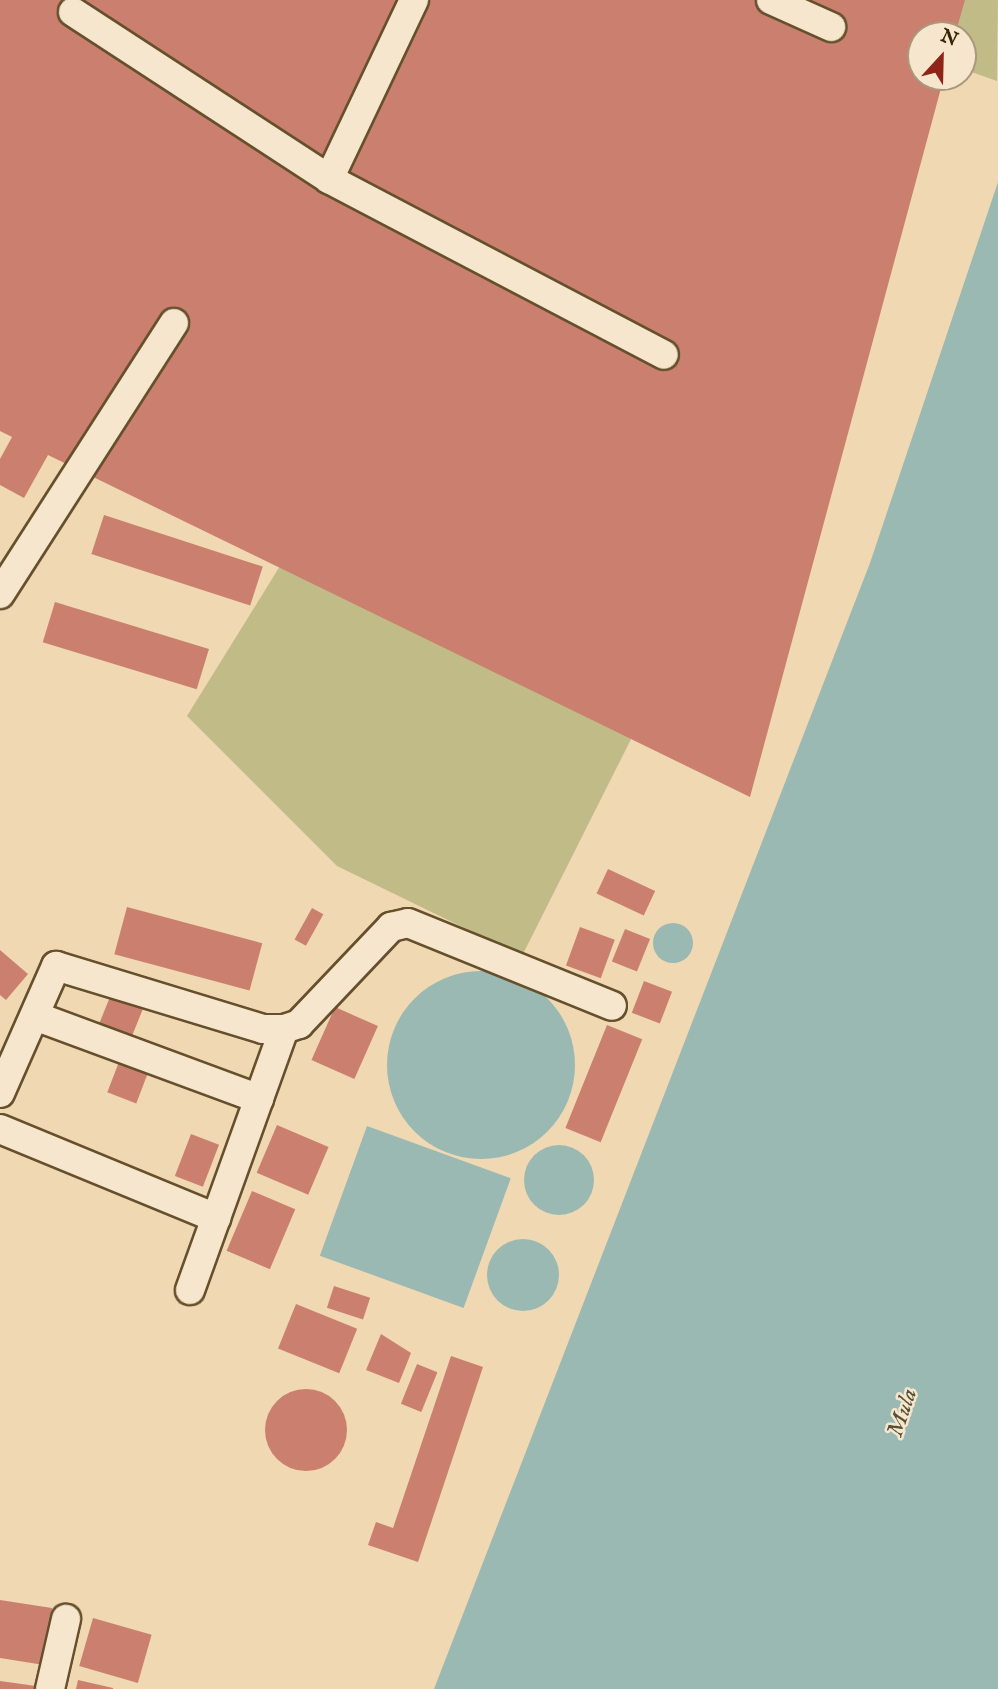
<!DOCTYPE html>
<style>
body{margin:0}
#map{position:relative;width:998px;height:1689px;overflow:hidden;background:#efd8b2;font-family:"IM FELL English",serif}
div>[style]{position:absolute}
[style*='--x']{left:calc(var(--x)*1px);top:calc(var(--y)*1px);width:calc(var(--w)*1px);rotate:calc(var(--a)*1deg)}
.green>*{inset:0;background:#c1bc87}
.water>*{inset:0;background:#9bb9b3;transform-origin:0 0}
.round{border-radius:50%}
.building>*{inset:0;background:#cb806f;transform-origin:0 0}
.roads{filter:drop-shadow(2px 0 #66502c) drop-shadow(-2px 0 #66502c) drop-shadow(0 2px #66502c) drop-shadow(0 -2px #66502c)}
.street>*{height:28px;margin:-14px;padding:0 14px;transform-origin:14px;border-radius:14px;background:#f5e6cd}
span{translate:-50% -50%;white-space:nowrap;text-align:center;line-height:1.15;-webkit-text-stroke:5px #f5e6cd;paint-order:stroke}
.water-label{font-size:23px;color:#565036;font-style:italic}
.north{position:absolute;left:907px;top:21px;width:70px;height:70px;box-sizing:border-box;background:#f5e6cd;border:2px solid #aa987b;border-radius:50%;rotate:22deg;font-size:19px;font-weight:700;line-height:28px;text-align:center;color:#392300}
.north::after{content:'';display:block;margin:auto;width:24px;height:32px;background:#8f2418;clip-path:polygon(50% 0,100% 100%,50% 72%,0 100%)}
</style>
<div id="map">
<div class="green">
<i style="clip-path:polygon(863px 0,998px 0,997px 81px,963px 69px,963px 35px,921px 35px)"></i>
<i style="clip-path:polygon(319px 503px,703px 596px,522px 956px,337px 866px,187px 716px)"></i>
</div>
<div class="water">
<i style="clip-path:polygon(998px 182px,998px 1689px,434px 1689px,870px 563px)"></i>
<i class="round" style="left:653px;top:923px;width:40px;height:40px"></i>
<i class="round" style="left:387px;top:971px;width:188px;height:188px"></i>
<i style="left:367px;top:1126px;width:153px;height:138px;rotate:20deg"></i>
<i class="round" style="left:524px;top:1145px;width:70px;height:70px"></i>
<i class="round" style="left:487px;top:1239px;width:72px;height:72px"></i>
</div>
<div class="building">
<i style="clip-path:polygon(0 0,965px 0,955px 35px,921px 35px,921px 77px,944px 77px,750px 797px,48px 455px,24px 498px,0 485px,0 459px,12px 437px,0 431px)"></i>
<i style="left:104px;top:515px;width:167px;height:41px;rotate:18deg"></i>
<i style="left:55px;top:602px;width:161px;height:42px;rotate:17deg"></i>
<i style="left:608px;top:869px;width:52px;height:27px;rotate:25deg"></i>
<i style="left:127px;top:907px;width:140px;height:49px;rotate:15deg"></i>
<i style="left:312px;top:908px;width:13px;height:36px;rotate:29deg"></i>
<i style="left:580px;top:927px;width:37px;height:41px;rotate:20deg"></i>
<i style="left:625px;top:929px;width:27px;height:35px;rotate:22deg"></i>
<i style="clip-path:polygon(0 950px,28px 974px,6px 1000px,0 995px)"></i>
<i style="left:644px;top:981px;width:30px;height:34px;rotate:21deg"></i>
<i style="left:112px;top:992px;width:35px;height:40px;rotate:22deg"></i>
<i style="left:335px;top:1007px;width:47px;height:58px;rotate:24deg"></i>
<i style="left:607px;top:1025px;width:38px;height:111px;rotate:22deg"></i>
<i style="left:122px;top:1054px;width:31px;height:41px;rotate:21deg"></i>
<i style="left:277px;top:1125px;width:56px;height:52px;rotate:23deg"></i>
<i style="left:191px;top:1134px;width:30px;height:45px;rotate:21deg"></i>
<i style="left:252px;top:1191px;width:47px;height:65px;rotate:23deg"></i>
<i style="left:334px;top:1286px;width:38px;height:23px;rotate:18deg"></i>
<i style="left:296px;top:1304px;width:66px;height:48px;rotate:22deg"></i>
<i style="clip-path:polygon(381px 1334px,411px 1353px,399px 1383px,366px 1370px)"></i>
<i style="clip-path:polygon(451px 1356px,483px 1367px,418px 1562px,368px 1545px,376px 1522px,393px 1528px)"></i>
<i style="left:417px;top:1364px;width:22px;height:43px;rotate:22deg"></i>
<i class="round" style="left:265px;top:1389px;width:82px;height:82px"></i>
<i style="clip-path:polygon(0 1600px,52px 1608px,44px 1665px,0 1658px)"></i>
<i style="left:93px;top:1618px;width:61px;height:50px;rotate:16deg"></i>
<i style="clip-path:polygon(78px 1680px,113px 1688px,113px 1689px,76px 1689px)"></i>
<i style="clip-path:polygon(0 1681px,36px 1686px,36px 1689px,0 1689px)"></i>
</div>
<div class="roads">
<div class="street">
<i style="--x:771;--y:0;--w:66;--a:24.2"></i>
<i style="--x:73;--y:12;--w:306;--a:33.1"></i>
<i style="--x:329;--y:179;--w:378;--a:27.7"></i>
<i style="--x:329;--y:179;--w:198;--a:-64.6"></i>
<i style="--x:0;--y:594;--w:322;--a:-57.3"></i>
<i style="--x:35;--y:1016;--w:239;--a:20.3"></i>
<i style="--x:0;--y:1093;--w:139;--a:-66.2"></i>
<i style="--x:56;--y:966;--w:216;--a:16.9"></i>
<i style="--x:263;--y:1029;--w:21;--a:0"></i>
<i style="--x:284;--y:1029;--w:16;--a:-18"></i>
<i style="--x:299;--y:1024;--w:134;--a:-46.5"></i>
<i style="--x:391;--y:927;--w:17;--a:-13"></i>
<i style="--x:408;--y:923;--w:220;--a:22.1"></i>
<i style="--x:0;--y:1129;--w:234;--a:22.4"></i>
<i style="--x:190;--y:1290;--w:277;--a:-70.2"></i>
<i style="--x:50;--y:1689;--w:72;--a:-77.1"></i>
</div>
</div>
<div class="water-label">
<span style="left:903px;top:1413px;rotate:-71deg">Mula</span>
</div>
<div class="north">N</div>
</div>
